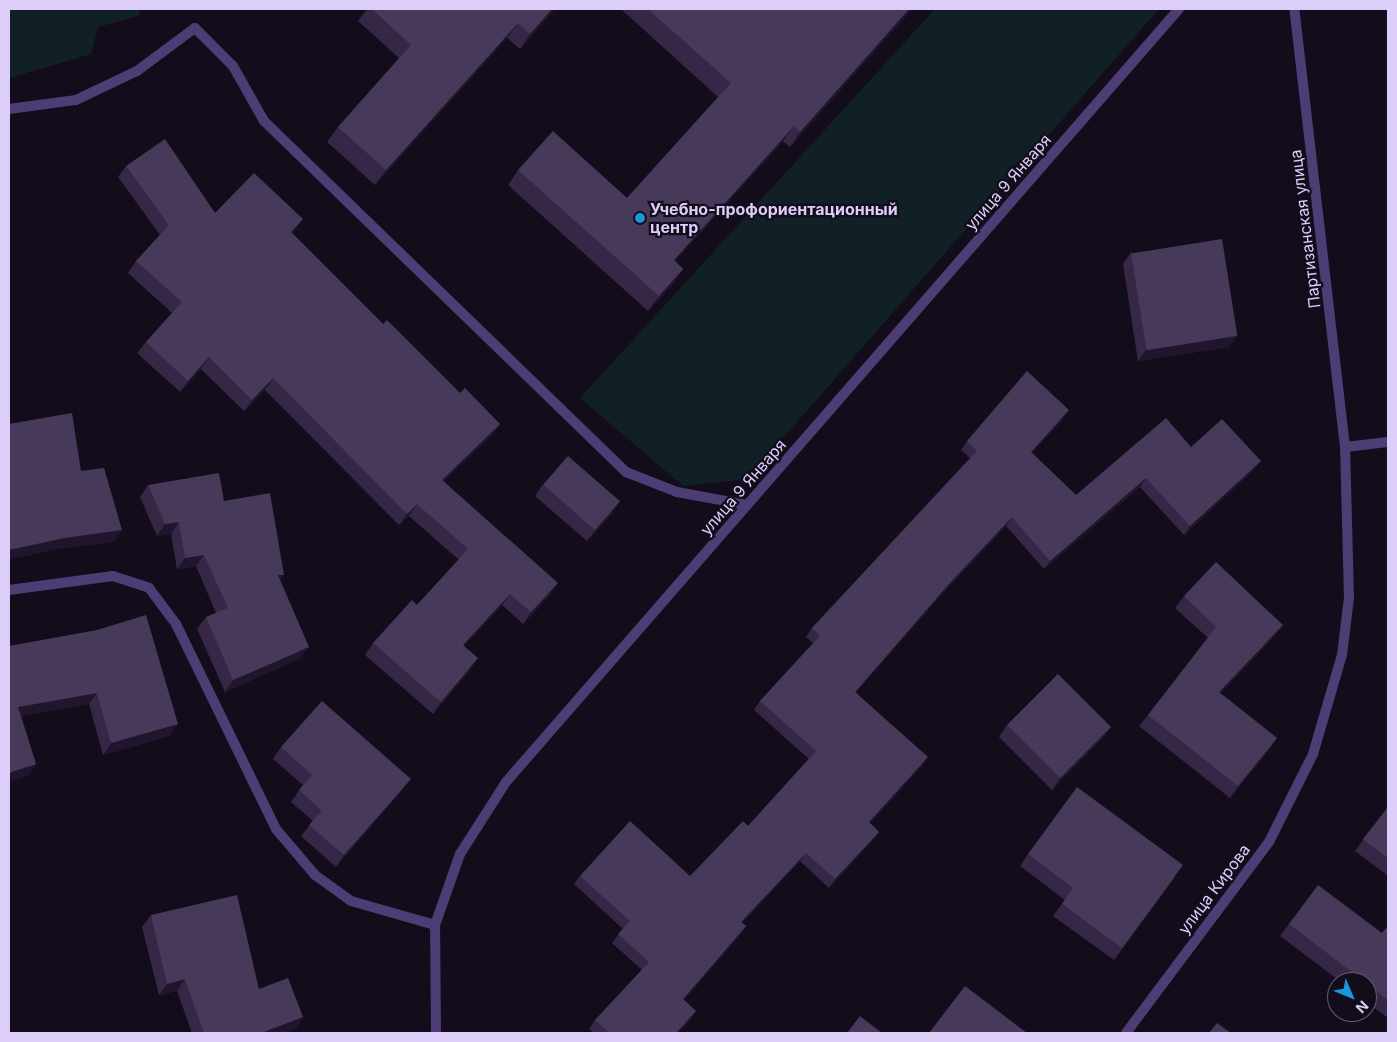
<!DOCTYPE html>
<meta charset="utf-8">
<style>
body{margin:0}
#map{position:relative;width:1397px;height:1042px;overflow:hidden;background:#130d1b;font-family:Inter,sans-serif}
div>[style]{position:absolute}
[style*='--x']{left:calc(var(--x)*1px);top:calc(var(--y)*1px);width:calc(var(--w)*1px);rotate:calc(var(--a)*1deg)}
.green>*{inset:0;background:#112024}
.service>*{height:10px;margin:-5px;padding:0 5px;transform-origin:5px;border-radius:5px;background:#4d3d74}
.minor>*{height:10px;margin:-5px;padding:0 5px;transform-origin:5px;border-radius:5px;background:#4d3d74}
.wall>*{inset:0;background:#362746}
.shaded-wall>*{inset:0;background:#20152d}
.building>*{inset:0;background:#47395a;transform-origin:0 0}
.dots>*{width:14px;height:14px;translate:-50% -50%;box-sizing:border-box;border:2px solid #130d1b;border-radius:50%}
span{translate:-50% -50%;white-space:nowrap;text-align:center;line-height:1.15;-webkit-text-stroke:4.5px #130d1b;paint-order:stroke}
.street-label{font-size:16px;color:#dccdf9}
.poi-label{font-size:16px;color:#dccdf9;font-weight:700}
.left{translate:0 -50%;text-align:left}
.frame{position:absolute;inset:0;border:10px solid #dccdf9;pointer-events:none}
.north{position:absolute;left:1327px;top:972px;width:50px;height:50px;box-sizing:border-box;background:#130d1b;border:1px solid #635a74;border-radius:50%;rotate:135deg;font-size:14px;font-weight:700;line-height:20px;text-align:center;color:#dccdf9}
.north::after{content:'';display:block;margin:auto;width:18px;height:22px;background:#1a97d8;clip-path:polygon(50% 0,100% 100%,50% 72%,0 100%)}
</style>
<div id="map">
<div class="green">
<i style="clip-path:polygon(9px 9px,140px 9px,139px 16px,98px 27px,91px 54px,9px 78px)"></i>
<i style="clip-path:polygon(935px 9px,1159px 9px,747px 479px,683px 486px,580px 398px)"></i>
</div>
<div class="service">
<i style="--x:195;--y:28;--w:54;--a:45"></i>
<i style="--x:233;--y:66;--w:63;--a:60.6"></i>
<i style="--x:264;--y:121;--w:504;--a:44.12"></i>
<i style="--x:626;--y:472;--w:55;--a:21.4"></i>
<i style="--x:677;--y:492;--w:71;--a:10.5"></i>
<i style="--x:1345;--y:447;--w:43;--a:-6.6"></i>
<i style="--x:149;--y:588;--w:45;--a:53.1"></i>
<i style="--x:176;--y:624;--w:228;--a:64"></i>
<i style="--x:276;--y:829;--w:60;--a:49.7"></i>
<i style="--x:315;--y:875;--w:44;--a:35.8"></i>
<i style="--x:351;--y:901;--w:87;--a:15.9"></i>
</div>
<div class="minor">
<i style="--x:9;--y:109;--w:68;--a:-7.7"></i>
<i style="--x:76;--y:100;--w:68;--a:-25.4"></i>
<i style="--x:137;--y:71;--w:72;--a:-36.6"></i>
<i style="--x:9;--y:590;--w:105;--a:-7.7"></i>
<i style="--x:113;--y:576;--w:38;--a:18"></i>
<i style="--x:436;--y:1033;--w:108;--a:-90.5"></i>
<i style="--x:435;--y:925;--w:75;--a:-70.6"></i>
<i style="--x:460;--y:854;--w:85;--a:-57.4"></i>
<i style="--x:506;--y:782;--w:1025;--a:-48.96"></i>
<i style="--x:1126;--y:1033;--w:239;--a:-53.2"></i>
<i style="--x:1269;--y:842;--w:98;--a:-63.4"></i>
<i style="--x:1313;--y:754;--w:103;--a:-73.7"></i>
<i style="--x:1342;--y:655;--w:57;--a:-83"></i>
<i style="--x:1349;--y:598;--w:151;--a:-91.5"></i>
<i style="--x:1345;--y:447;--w:441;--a:-96.6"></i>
</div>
<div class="wall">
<i style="clip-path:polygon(367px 9px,555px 9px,520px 49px,507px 38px,375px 185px,327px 142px,338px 127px,399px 58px,358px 21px)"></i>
<i style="clip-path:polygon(621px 9px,912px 9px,790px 147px,783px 141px,675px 261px,683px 269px,673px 284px,648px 311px,508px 185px,518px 170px,627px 198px,718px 97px)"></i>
<i style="clip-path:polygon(126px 166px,215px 213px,295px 231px,292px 233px,383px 324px,460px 393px,500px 424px,492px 435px,444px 481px,550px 595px,523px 624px,502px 605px,464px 646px,470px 670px,433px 714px,365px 655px,373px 643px,417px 605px,459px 560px,409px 516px,399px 525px,265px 390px,244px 411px,201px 369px,180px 392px,137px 353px,146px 342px,172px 313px,128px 273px,136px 261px,160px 235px,118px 177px)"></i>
<i style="clip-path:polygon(1131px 252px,1237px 336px,1229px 347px,1138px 361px,1123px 264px)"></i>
<i style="clip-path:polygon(1063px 419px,1032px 453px,1076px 495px,1191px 447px,1255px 469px,1184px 535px,1140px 487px,1044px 569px,1006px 526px,942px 594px,856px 692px,922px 766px,870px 823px,879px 832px,873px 840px,829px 888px,800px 861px,742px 923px,746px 926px,740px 935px,684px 1000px,696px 1011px,690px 1020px,678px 1033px,594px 1033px,589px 1029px,595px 1020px,642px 970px,612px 943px,623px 929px,574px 884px,580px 876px,690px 876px,748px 826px,809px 759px,754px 710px,760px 701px,813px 643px,806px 637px,812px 628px,970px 458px,961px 450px,967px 441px)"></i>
<i style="clip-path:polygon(543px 484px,612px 514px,587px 541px,535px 496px)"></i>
<i style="clip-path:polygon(148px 485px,224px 501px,280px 580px,301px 658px,225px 692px,197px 629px,206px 617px,216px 613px,196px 566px,177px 569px,171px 534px,157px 536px,140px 497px)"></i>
<i style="clip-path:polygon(1184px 596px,1275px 636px,1220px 693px,1277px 738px,1269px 750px,1230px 798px,1139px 726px,1148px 715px,1208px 638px,1175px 608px)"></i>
<i style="clip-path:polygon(9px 646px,178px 724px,169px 736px,103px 755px,89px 704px,21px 716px,36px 764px,28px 776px)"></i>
<i style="clip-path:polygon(1007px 725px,1103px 738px,1052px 790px,999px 737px)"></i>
<i style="clip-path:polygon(281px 747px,402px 790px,336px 867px,301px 836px,313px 821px,291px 802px,303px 785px,273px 759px)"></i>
<i style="clip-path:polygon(1388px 807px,1388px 876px,1355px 851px)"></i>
<i style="clip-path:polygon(1028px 854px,1175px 877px,1114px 960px,1053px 916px,1065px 900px,1020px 866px)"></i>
<i style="clip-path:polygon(151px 915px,259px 989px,303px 1017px,295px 1029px,284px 1033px,192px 1033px,177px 991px,159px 995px,142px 927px)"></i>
<i style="clip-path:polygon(1289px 924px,1382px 933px,1388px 926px,1388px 1018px,1367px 1002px,1367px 982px,1341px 982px,1280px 936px)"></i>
</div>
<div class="shaded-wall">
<i style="clip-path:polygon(552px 9px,555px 9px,520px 49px,530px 34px)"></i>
<i style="clip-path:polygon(909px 9px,912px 9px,790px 147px,800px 132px)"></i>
<i style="clip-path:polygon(518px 23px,507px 38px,375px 185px,386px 170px)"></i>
<i style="clip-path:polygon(794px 126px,783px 141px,663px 275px,674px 260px)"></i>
<i style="clip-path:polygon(303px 219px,295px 231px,283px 243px,291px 232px)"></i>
<i style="clip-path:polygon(683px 269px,673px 284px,648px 311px,659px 296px)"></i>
<i style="clip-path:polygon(1237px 336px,1229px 347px,1138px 361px,1146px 350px)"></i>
<i style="clip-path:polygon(209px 357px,201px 369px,180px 392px,188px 381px)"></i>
<i style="clip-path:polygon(273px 378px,265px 390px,244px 411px,252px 400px)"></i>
<i style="clip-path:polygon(1069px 410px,1063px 419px,1025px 461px,1031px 452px)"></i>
<i style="clip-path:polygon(500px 424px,492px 435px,434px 491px,442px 480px)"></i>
<i style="clip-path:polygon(1261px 461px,1255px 469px,1184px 535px,1190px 526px)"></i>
<i style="clip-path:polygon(1146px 478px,1140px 487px,1044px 569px,1050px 561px)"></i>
<i style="clip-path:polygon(620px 502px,612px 514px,587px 541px,595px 530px)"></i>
<i style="clip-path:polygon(417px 504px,409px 516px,399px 525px,407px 514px)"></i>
<i style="clip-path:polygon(1012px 517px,1006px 526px,942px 594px,849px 700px,855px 692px,948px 585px)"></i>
<i style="clip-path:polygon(179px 522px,171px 534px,157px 536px,165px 524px)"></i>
<i style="clip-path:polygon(122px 530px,114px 542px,57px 549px,9px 560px,9px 550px,65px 538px)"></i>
<i style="clip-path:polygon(204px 555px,196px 566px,177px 569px,185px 558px)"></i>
<i style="clip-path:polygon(278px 575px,284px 575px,275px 586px)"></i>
<i style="clip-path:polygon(558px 583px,550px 595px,523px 624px,531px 612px)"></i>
<i style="clip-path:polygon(510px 594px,502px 605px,455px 656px,463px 645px)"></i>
<i style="clip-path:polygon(1283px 625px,1275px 636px,1211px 704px,1219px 692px)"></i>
<i style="clip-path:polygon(309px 647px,301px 658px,225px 692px,233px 680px)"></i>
<i style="clip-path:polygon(478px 658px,470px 670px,433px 714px,441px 702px)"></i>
<i style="clip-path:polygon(97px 693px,89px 704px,10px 718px,18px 707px)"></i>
<i style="clip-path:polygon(178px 724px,169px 736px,103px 755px,111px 743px)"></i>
<i style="clip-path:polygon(1111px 727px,1103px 738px,1052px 790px,1060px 778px)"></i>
<i style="clip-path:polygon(1277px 738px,1269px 750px,1230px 798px,1238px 786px)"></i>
<i style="clip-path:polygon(928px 757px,922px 766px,863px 831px,869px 822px)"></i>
<i style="clip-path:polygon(36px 764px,28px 776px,9px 782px,9px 773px)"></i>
<i style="clip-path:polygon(411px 779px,402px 790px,336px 867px,344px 855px)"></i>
<i style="clip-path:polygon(879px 832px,873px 840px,829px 888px,835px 879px)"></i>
<i style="clip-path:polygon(806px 853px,800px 861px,735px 930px,741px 922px)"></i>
<i style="clip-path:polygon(746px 926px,740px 935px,677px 1008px,683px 999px)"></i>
<i style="clip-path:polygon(185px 979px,177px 991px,159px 995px,167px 984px)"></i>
<i style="clip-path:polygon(696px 1011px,690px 1020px,678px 1033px,676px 1033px)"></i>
<i style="clip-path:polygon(303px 1017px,295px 1029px,284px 1033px,261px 1033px)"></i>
</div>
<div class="building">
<i style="clip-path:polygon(372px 9px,552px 9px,530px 34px,518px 23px,386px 170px,338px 127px,411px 45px)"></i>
<i style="clip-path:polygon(648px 9px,909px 9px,800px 132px,794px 126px,674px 260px,683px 269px,659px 296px,518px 170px,553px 131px,627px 198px,731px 83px)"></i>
<i style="clip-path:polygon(165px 139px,215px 213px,254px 173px,303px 219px,291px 232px,383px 324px,387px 320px,460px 393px,465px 388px,500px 424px,442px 480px,558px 583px,531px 612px,510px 594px,463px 645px,478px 658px,441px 702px,373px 643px,412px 600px,417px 605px,468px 549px,417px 504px,407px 514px,273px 378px,252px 400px,209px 357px,188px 381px,146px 342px,182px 302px,136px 261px,169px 225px,126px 166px)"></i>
<i style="left:1222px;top:239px;width:98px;height:92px;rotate:81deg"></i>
<i style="clip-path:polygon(1027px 371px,1069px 410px,1031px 452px,1076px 495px,1166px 418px,1191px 447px,1222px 419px,1261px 461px,1190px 526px,1146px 478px,1050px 561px,1012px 517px,948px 585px,855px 692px,928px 757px,869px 822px,879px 832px,835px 879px,806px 853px,741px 922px,746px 926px,683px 999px,696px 1011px,676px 1033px,609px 1033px,595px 1020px,649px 962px,618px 934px,630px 921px,580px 876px,630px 821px,690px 876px,743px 821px,748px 826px,816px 751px,760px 701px,820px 636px,812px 628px,977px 451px,967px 441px)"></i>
<i style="clip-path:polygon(72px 413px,81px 471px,104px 468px,122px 530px,65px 538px,9px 550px,9px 424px)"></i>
<i style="left:568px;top:456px;width:69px;height:38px;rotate:41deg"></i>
<i style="clip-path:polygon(219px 473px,224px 501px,270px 493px,284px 575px,278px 575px,309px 647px,233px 680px,206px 617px,228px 608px,204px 555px,185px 558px,179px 522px,165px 524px,148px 485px)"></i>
<i style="clip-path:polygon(1216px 562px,1283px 625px,1219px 692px,1277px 738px,1238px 786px,1148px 715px,1216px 627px,1184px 596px)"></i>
<i style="clip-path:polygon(146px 615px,178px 724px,111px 743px,97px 693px,18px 707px,36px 764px,9px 773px,9px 646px,97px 630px)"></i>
<i style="left:1058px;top:674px;width:75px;height:72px;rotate:45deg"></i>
<i style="clip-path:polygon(322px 701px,411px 779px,344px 855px,309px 825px,322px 811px,299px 790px,312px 775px,281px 747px)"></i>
<i style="clip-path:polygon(1077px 787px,1183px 865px,1122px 948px,1062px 904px,1073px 888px,1028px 854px)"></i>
<i style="clip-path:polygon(1388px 807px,1388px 858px,1363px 839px)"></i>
<i style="clip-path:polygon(1318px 885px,1382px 933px,1388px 926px,1388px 1000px,1367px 984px,1367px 982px,1365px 982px,1289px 924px)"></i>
<i style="clip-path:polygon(237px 895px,259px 989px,288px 978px,303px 1017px,261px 1033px,204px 1033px,185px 979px,167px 984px,151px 915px)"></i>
<i style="clip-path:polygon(965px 986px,1027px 1033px,929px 1033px)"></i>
<i style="clip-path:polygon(860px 1016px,882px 1033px,847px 1033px)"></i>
<i style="clip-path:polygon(1217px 1023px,1231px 1033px,1209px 1033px)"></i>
</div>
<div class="dots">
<i style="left:640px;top:218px;background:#1a97d8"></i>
</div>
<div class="street-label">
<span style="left:1008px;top:182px;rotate:-49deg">улица 9 Января</span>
<span style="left:1305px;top:229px;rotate:-97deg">Партизанская улица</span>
<span style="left:743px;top:487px;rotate:-49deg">улица 9 Января</span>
<span style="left:1214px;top:889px;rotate:-53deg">улица Кирова</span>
</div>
<div class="poi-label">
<span class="left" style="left:650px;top:218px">Учебно-профориентационный<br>центр</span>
</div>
<div class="frame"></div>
<div class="north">N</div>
</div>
